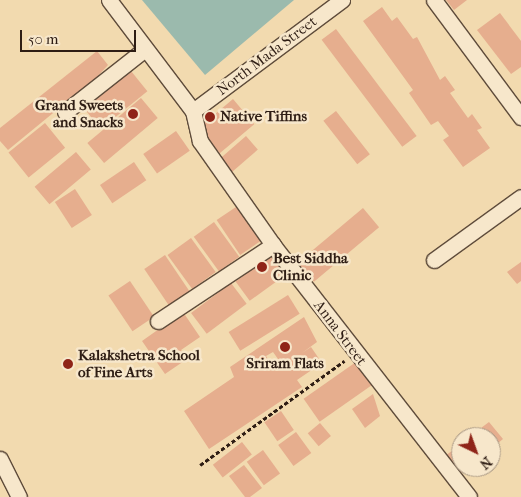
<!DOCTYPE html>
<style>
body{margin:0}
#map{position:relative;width:521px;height:497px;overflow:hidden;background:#f2daaf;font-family:"IM FELL French Canon",serif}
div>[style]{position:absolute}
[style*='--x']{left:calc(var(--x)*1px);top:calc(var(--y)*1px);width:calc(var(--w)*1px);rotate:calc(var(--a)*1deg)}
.water>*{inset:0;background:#9bbaad}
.building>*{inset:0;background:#e6ae8e;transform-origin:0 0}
.path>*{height:2.5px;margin-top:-1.25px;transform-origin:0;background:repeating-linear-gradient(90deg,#2e1d14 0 4px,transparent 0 6.5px)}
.roads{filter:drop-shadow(1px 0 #5f4c3b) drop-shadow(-1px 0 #5f4c3b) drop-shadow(0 1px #5f4c3b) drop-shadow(0 -1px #5f4c3b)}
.minor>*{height:15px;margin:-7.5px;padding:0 7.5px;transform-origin:7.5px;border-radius:7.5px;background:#f7e7cb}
.dots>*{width:14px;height:14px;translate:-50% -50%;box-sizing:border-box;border:2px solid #f7e7cb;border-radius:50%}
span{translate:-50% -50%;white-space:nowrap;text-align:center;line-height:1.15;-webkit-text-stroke:5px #f7e7cb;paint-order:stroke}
.street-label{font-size:15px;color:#2e1d14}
.poi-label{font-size:15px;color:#2e1d14;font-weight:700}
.right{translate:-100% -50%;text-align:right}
.left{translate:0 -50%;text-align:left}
.north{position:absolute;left:451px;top:427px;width:50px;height:50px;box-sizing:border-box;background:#f7e7cb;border:1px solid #a79682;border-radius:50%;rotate:138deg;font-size:14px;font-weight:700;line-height:20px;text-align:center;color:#2e1d14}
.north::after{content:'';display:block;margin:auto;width:18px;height:22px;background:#8f2418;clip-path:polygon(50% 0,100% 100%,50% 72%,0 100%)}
.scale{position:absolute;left:20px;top:30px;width:116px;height:22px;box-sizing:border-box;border:2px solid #2e1d14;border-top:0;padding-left:6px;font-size:15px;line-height:18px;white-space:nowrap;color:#2e1d14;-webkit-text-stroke:4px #f7e7cb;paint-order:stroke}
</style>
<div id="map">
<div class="water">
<i style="clip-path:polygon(142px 0,294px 0,205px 75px)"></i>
</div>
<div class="building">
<i style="clip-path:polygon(446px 0,467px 0,454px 10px)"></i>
<i style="clip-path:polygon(382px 7px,392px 21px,397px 17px,413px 39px,417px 37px,440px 80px,445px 76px,455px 90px,450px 93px,468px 118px,472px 114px,482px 128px,477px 130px,490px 148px,463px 167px,443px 140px,449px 136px,438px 121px,431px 125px,409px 93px,413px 90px,363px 21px)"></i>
<i style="clip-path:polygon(500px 13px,521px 41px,521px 67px,511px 74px,477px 30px)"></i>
<i style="left:336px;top:29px;width:134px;height:18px;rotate:53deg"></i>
<i style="clip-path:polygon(97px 51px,108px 65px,97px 77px,8px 150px,0 141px,0 128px)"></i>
<i style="left:131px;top:71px;width:26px;height:60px;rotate:51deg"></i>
<i style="left:141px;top:98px;width:26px;height:70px;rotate:50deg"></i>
<i style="left:233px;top:99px;width:33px;height:45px;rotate:50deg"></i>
<i style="left:336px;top:111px;width:55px;height:16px;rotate:52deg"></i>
<i style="left:45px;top:123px;width:32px;height:47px;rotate:51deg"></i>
<i style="left:176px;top:131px;width:24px;height:40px;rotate:55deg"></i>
<i style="left:246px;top:136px;width:18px;height:35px;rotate:49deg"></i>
<i style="left:76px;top:152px;width:23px;height:54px;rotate:50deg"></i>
<i style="left:134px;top:162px;width:22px;height:41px;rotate:56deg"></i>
<i style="left:75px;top:189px;width:31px;height:24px;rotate:57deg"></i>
<i style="left:239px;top:205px;width:42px;height:27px;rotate:56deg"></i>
<i style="left:363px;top:208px;width:25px;height:85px;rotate:50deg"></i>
<i style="left:214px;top:222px;width:43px;height:25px;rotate:54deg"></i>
<i style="left:191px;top:238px;width:42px;height:29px;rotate:54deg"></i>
<i style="left:165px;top:255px;width:45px;height:25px;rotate:56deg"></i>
<i style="left:272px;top:255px;width:24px;height:45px;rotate:54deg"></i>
<i style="clip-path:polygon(521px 262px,521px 281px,517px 284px,507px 272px)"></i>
<i style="left:130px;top:281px;width:43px;height:26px;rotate:56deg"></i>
<i style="left:231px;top:283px;width:26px;height:50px;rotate:53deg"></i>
<i style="left:288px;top:295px;width:22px;height:70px;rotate:58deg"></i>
<i style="clip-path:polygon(183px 312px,200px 337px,181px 350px,187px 359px,165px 374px,142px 341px)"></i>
<i style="clip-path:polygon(evenodd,304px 317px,317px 342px,302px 353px,311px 347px,322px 363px,297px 380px,302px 387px,209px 449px,184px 411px,234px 377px,230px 367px,304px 317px,273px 352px,283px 366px,276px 371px,266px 356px,273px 352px)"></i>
<i style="left:356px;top:362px;width:28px;height:64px;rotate:55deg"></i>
<i style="clip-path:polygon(373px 394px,380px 416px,365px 428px,352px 409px)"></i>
<i style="left:281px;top:411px;width:23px;height:20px;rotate:56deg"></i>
<i style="clip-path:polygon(489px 422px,503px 439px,491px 449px,491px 437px,469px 437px)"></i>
<i style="left:320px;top:423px;width:17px;height:16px;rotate:50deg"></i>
<i style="left:296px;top:432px;width:26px;height:22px;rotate:54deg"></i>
<i style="left:242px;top:442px;width:16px;height:37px;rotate:52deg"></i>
<i style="clip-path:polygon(461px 444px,461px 467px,468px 467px,459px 474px,445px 456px)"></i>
<i style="left:263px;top:450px;width:29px;height:20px;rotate:54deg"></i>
<i style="clip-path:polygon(244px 465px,262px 488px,250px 497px,245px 497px,229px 476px)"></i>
</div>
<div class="path">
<i style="--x:200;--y:465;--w:178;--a:-35.8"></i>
</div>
<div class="roads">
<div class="minor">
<i style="--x:109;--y:0;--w:139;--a:52.9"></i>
<i style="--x:434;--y:0;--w:146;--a:53.4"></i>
<i style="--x:193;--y:111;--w:31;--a:77"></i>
<i style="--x:200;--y:141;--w:127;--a:54.9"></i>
<i style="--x:273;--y:245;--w:319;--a:52.1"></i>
<i style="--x:193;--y:111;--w:186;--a:-36.7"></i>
<i style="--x:65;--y:112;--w:102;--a:-38.2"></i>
<i style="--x:434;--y:260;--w:107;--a:-35.9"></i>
<i style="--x:158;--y:321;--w:138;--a:-33.5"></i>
<i style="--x:0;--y:459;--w:42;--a:63.4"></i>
</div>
</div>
<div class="dots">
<i style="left:133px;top:114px;background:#8f2418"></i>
<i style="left:210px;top:117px;background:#8f2418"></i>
<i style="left:262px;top:267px;background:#8f2418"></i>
<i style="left:285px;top:347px;background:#8f2418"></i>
<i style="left:68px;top:364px;background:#8f2418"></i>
</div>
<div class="street-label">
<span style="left:267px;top:56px;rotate:-37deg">North Mada Street</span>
<span style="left:340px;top:333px;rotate:53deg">Anna Street</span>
</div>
<div class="poi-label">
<span class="right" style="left:123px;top:114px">Grand Sweets<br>and Snacks</span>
<span class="left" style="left:220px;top:117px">Native Tiffins</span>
<span class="left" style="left:273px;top:267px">Best Siddha<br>Clinic</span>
<span class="left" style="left:78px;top:364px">Kalakshetra School<br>of Fine Arts</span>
<span style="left:285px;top:364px">Sriram Flats</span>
</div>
<div class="north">N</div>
<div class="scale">50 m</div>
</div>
